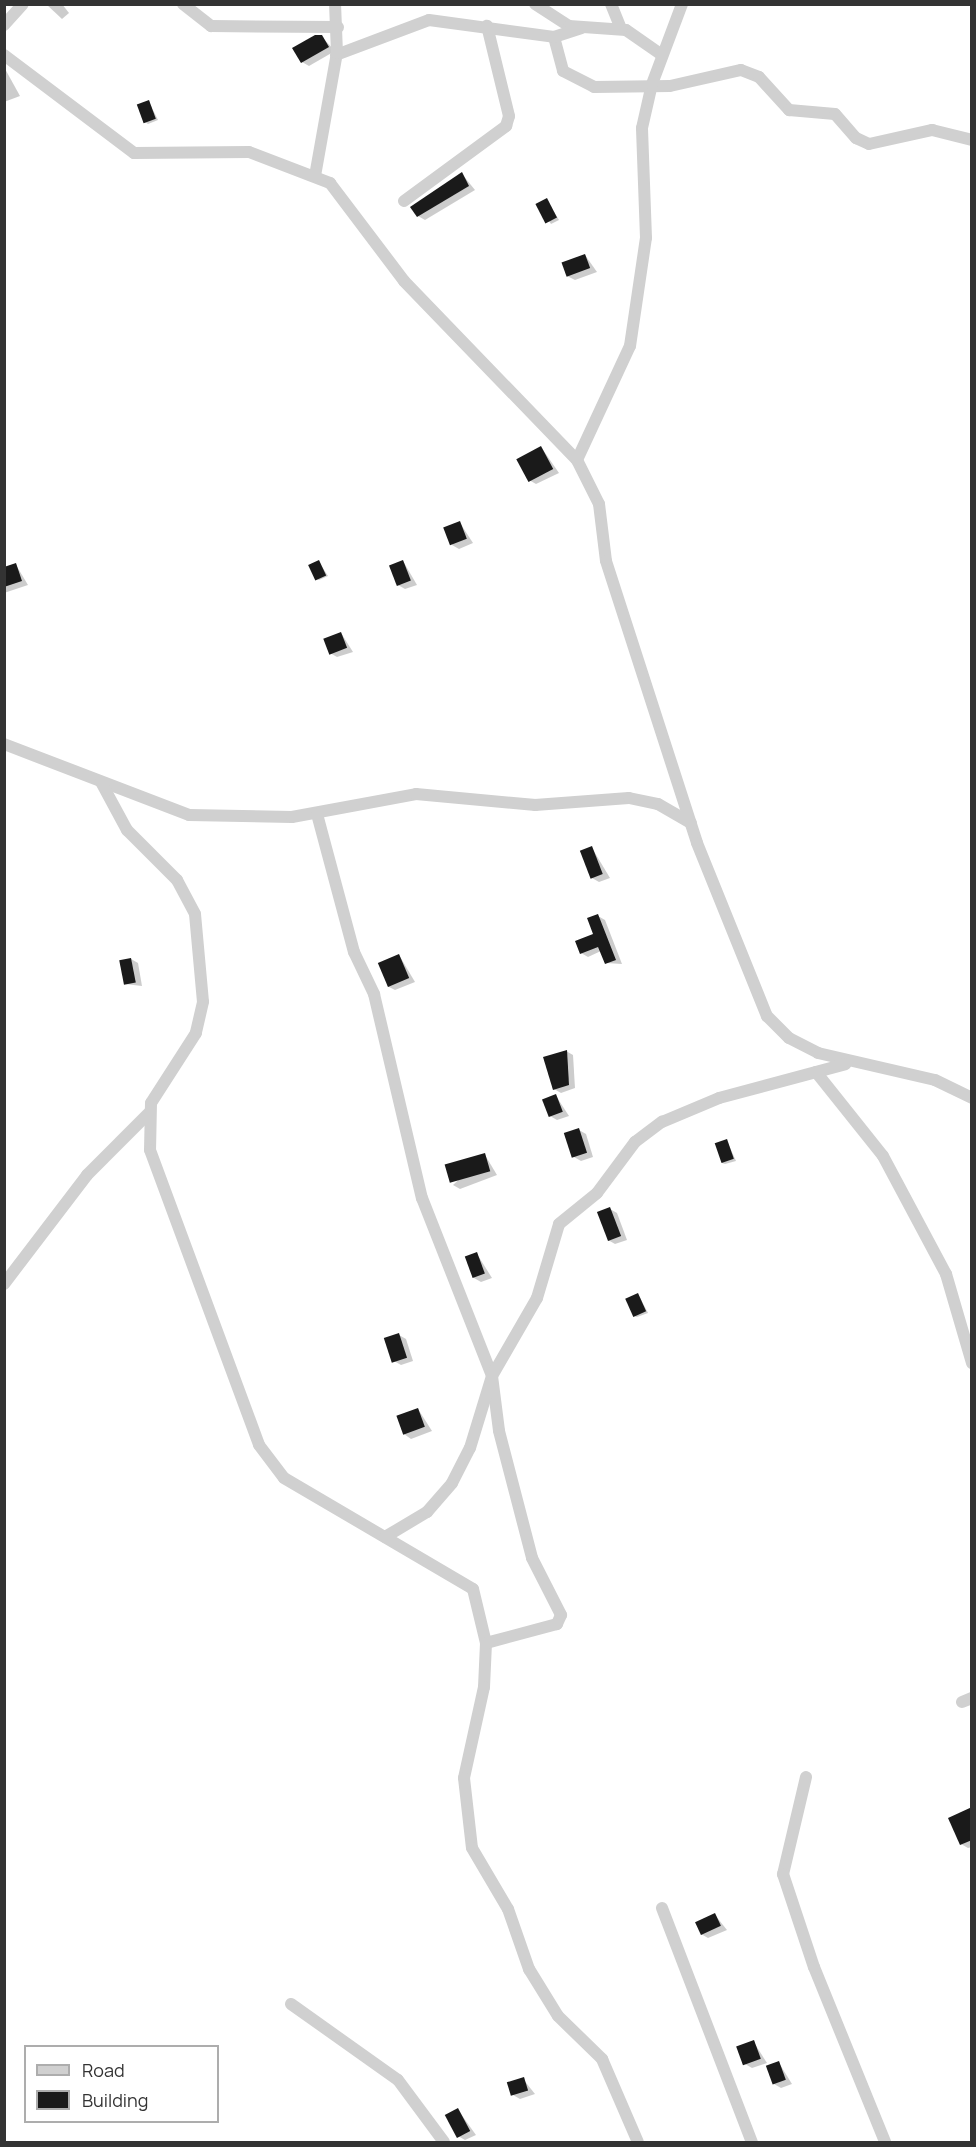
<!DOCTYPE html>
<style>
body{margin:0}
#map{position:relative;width:976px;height:2147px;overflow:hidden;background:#fff;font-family:Manrope,sans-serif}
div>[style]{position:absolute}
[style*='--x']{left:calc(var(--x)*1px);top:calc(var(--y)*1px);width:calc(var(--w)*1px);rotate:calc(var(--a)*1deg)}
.shadow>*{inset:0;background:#0003}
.building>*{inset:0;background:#1a1a1a;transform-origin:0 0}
.minor>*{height:12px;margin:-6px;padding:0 6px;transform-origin:6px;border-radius:6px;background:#d0d0d0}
span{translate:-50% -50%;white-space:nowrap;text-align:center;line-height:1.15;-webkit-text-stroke:6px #fff;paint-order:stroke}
.frame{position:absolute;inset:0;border:6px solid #333;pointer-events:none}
.legend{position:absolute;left:24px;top:2045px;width:195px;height:78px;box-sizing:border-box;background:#fff;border:2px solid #adadad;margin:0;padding:8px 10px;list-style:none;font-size:18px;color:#333}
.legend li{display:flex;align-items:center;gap:12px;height:30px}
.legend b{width:30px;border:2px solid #adadad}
</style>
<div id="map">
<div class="shadow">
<i style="clip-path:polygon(46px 4px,62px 4px,69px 13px,62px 19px)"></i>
<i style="clip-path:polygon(322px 37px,335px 51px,309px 66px,302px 62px)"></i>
<i style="clip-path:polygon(4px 67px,20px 96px,4px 102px)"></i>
<i style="clip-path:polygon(149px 102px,158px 120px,148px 124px,145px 122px)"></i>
<i style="clip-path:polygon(462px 174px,475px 190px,425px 220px,418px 216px)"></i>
<i style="clip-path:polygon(547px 200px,559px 220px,551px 224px,538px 205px)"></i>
<i style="clip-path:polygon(585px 255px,597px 272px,575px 280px,567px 276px)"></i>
<i style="clip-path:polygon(541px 447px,559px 473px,536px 484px,529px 480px)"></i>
<i style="clip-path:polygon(460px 523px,473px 543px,459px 549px,452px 545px)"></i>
<i style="clip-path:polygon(403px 561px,417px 585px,405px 589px,398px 585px)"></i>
<i style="clip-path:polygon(319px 562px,328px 576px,319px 580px,316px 579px)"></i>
<i style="clip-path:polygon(16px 565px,28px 585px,4px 593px,4px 569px)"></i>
<i style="clip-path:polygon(341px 633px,353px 652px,337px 657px,330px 653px)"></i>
<i style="clip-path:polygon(592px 848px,610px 878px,599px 882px,592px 878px)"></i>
<i style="clip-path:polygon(598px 916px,605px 920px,622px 964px,606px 963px,601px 951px,588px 957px,581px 953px,595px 935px)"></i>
<i style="clip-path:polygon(399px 955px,415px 982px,395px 990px,387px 986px)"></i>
<i style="clip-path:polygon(131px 959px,138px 963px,142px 986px,125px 984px)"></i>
<i style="clip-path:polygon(566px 1051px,573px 1055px,575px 1088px,561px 1093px,554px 1089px)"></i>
<i style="clip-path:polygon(556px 1096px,569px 1116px,557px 1120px,550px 1116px)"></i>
<i style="clip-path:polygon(579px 1130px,586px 1134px,593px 1157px,581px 1161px,574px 1157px)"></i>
<i style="clip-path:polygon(727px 1141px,736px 1161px,725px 1164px,722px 1163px)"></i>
<i style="clip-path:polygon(485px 1155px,497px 1175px,460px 1189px,453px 1185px)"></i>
<i style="clip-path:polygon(610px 1209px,617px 1213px,627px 1240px,615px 1244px,608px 1240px)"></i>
<i style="clip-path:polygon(477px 1254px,492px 1278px,481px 1282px,474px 1278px)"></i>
<i style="clip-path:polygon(638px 1294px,648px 1313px,637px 1317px,634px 1316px)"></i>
<i style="clip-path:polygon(399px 1335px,406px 1339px,413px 1361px,401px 1365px,394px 1361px)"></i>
<i style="clip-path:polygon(418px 1409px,432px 1431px,411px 1439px,404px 1434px)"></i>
<i style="clip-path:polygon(972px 1809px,972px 1847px,968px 1848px,961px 1844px)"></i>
<i style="clip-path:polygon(715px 1915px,727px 1930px,708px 1938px,701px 1934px)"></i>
<i style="clip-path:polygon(753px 2041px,767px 2063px,752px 2068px,745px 2064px)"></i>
<i style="clip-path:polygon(779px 2063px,792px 2084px,781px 2088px,774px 2084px)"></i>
<i style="clip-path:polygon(523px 2079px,535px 2094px,520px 2099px,513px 2095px)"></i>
<i style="clip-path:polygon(458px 2110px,476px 2135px,465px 2140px,458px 2136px)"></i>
</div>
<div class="building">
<i style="clip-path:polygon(315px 35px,322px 35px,329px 47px,301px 63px,292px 48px)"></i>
<i style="left:149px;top:100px;width:20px;height:13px;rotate:70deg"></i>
<i style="clip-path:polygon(462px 172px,469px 186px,417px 217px,410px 207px)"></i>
<i style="left:547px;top:198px;width:22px;height:13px;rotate:63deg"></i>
<i style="left:585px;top:254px;width:15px;height:25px;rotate:70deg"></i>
<i style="left:541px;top:446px;width:26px;height:28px;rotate:62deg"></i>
<i style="left:460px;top:521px;width:19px;height:18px;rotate:69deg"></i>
<i style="left:319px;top:560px;width:17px;height:12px;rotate:65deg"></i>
<i style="left:403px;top:560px;width:22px;height:15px;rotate:69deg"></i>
<i style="clip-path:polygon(16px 563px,22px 581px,4px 587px,4px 567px)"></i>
<i style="left:341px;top:632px;width:17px;height:19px;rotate:69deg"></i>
<i style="left:592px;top:846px;width:30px;height:13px;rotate:69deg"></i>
<i style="clip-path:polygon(598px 914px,616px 960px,605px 964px,598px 947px,580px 954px,575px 941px,593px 934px,587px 918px)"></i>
<i style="left:399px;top:954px;width:26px;height:23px;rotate:67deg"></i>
<i style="left:131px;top:958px;width:25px;height:12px;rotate:79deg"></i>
<i style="clip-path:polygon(567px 1050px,569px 1085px,553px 1090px,543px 1057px)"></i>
<i style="left:556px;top:1094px;width:19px;height:15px;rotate:69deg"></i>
<i style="left:579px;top:1128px;width:26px;height:16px;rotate:72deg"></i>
<i style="left:727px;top:1139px;width:21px;height:13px;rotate:71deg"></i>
<i style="left:485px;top:1153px;width:19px;height:42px;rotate:74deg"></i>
<i style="left:610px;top:1207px;width:31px;height:14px;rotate:69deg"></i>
<i style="left:477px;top:1252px;width:23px;height:13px;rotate:70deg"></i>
<i style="left:638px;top:1293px;width:20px;height:14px;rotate:66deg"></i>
<i style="left:399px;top:1333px;width:26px;height:16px;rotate:72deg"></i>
<i style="left:418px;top:1408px;width:20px;height:23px;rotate:70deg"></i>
<i style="clip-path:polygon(972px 1807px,972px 1840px,960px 1845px,948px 1818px)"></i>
<i style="left:715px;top:1913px;width:14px;height:22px;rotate:65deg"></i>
<i style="left:754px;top:2040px;width:20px;height:19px;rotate:70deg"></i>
<i style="left:779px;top:2061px;width:20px;height:14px;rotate:70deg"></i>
<i style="left:524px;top:2077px;width:14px;height:18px;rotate:73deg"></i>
<i style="left:458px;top:2108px;width:26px;height:15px;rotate:62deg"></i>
</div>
<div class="minor">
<i style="--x:183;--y:4;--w:36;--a:38"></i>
<i style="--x:211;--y:26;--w:127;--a:0.5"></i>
<i style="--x:535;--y:4;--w:40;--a:32.9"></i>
<i style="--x:569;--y:26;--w:57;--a:4"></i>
<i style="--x:626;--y:30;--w:44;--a:34.8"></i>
<i style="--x:611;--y:4;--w:27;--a:68"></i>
<i style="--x:4;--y:25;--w:28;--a:-48"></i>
<i style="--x:554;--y:37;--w:35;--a:75"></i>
<i style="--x:563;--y:71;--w:35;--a:27"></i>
<i style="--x:594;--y:87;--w:76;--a:-0.8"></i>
<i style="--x:670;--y:86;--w:73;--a:-12.7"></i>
<i style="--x:741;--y:70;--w:19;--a:21"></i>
<i style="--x:759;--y:77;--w:45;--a:47.7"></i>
<i style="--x:789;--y:110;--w:46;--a:5"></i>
<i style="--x:835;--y:114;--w:32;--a:49"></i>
<i style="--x:856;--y:138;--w:14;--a:25"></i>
<i style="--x:869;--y:144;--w:65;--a:-12.5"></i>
<i style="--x:932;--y:130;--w:41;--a:14"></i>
<i style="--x:4;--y:55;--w:163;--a:37"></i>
<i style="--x:134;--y:153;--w:115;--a:-0.5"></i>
<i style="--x:249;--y:152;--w:87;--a:20.9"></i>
<i style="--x:330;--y:183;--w:123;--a:52.9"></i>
<i style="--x:404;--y:281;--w:249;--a:46"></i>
<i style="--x:577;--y:460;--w:49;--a:63.4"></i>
<i style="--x:599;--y:504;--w:57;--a:83"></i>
<i style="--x:606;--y:561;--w:296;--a:72.1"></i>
<i style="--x:697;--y:843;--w:187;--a:68"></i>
<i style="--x:767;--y:1016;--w:31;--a:45"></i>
<i style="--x:789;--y:1038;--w:33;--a:27"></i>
<i style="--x:818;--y:1053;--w:120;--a:13"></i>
<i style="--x:935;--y:1080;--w:41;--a:25.9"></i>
<i style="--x:336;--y:55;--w:99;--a:-20.6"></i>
<i style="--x:429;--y:20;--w:126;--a:7.7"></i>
<i style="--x:554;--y:37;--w:29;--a:-18"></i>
<i style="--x:315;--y:176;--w:125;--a:-79.9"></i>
<i style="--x:337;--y:53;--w:49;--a:-92.3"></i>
<i style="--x:404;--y:201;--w:127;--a:-36.3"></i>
<i style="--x:506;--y:126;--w:10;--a:-73"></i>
<i style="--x:509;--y:116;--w:93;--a:-103.7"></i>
<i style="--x:577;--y:460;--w:126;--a:-65.1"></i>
<i style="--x:630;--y:346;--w:109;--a:-81.6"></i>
<i style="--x:646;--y:238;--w:110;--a:-92.1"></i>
<i style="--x:642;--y:128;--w:45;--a:-77.2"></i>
<i style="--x:652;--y:84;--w:85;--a:-69.4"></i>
<i style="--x:4;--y:744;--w:198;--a:21"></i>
<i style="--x:189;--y:815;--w:103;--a:1.1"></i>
<i style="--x:292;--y:817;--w:126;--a:-10.5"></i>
<i style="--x:416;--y:794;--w:120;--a:5.3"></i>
<i style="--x:535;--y:805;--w:94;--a:-4.3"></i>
<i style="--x:629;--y:798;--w:30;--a:12"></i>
<i style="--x:658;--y:804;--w:38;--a:30"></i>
<i style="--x:101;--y:782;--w:55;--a:61.6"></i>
<i style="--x:127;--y:830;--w:71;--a:45"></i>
<i style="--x:177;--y:880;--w:38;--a:62"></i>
<i style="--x:195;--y:914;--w:88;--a:84.8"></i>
<i style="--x:203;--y:1002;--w:32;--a:103"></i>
<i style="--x:196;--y:1033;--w:83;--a:122.7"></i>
<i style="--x:151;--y:1103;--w:47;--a:91.2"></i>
<i style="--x:150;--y:1150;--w:314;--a:69.7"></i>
<i style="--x:259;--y:1445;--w:41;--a:52.9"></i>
<i style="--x:284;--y:1478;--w:219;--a:30.4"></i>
<i style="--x:473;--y:1589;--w:56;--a:76.5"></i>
<i style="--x:486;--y:1643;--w:44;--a:92.6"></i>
<i style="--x:484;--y:1687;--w:93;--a:102.4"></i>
<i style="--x:464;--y:1778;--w:70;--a:83.5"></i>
<i style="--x:472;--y:1848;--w:71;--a:59.5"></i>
<i style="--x:508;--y:1909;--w:64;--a:70.7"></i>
<i style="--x:529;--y:1969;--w:55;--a:58.3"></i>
<i style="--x:558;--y:2016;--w:62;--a:44.3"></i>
<i style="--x:602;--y:2059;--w:90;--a:66.6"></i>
<i style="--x:317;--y:814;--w:143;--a:75"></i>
<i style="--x:354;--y:952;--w:47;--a:64.5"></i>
<i style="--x:374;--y:994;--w:210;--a:76.8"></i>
<i style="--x:422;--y:1198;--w:191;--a:68.5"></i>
<i style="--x:492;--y:1376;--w:55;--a:82.7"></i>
<i style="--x:499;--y:1431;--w:131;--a:75.4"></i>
<i style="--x:532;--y:1558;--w:64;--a:63"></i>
<i style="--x:561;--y:1615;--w:10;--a:114"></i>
<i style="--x:557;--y:1624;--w:73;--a:165"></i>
<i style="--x:816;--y:1072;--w:107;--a:51.4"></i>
<i style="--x:883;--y:1156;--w:134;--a:61.9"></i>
<i style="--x:946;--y:1274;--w:93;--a:73.7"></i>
<i style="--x:4;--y:1284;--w:137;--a:-52.7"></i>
<i style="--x:87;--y:1175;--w:89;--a:-45"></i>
<i style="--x:385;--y:1537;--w:49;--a:-30.8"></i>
<i style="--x:427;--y:1512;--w:38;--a:-49"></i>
<i style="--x:452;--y:1483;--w:39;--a:-63"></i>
<i style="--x:470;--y:1448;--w:75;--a:-73"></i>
<i style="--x:492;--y:1376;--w:90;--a:-60"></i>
<i style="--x:537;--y:1298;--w:77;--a:-73.4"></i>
<i style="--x:559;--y:1224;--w:49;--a:-39.2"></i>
<i style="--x:597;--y:1193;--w:64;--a:-53.3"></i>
<i style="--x:635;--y:1142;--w:34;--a:-37"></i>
<i style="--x:662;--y:1122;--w:62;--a:-22.8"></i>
<i style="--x:719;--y:1098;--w:131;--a:-15"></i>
<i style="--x:962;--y:1702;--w:11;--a:-22"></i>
<i style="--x:806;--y:1777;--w:100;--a:103.3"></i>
<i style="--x:783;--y:1874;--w:98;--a:71.6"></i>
<i style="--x:814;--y:1967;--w:189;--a:67.9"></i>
<i style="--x:662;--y:1908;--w:251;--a:69"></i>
<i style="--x:291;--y:2004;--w:131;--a:35.4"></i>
<i style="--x:398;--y:2080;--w:77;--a:53.4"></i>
</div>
<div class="frame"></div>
<ul class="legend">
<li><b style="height:8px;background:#d0d0d0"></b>Road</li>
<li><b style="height:16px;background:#1a1a1a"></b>Building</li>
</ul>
</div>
